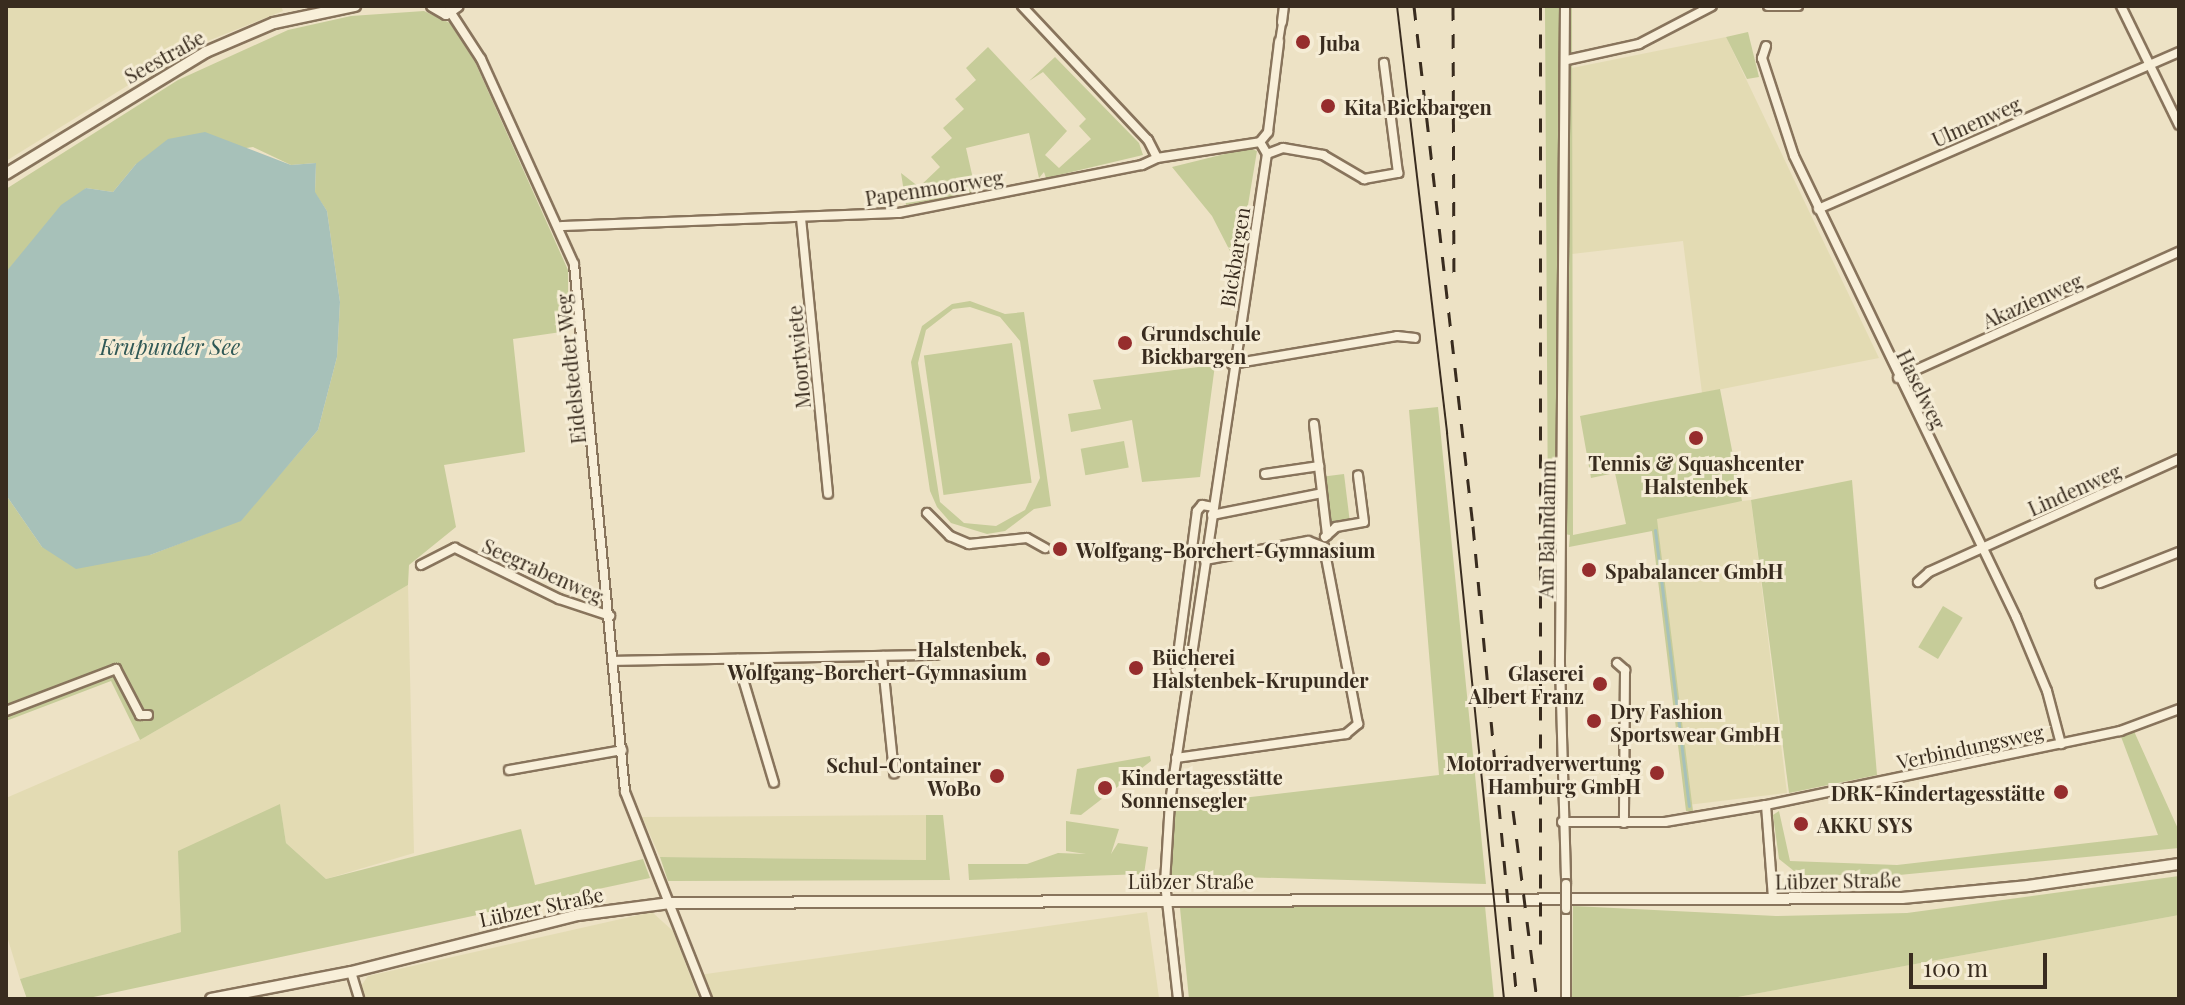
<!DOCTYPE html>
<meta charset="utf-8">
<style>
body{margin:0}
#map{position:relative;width:2185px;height:1005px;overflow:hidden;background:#ede2c5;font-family:"Playfair Display",serif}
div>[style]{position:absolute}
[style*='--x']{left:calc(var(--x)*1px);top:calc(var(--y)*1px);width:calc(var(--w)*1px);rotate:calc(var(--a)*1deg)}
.farmland>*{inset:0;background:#e3dbb3;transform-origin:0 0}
.green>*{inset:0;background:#c6cc99;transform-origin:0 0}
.water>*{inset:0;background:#a7c1b9}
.stream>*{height:3px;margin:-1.5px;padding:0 1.5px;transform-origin:1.5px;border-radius:1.5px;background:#a7c1b9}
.roads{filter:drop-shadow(2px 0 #88745c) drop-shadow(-2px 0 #88745c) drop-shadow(0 2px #88745c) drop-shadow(0 -2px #88745c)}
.pedestrian>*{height:6px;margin:-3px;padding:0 3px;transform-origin:3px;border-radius:3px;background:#f8efd9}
.minor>*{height:8px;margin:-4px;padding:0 4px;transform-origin:4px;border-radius:4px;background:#f8efd9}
.tertiary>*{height:10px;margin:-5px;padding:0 5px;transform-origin:5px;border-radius:5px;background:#f8efd9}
.tram>*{height:2px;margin:-1px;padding:0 1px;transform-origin:1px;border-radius:1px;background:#392c1f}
.rail>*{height:3px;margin-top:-1.5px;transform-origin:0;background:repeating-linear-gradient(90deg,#392c1f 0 14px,transparent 0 28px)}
.bridges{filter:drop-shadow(2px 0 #88745c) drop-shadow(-2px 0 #88745c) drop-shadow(0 2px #88745c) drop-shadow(0 -2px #88745c)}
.minor-bridge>*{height:8px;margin:-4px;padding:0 4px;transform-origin:4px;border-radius:4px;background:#f8efd9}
.dots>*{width:22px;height:22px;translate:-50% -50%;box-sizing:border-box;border:4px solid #f5ecd5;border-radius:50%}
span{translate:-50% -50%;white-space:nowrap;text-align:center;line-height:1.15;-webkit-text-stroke:6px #f5ecd5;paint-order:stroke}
.poi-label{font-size:20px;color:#392c1f;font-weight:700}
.left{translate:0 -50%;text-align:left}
.right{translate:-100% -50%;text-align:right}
.street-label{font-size:20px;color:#392c1f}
.water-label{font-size:22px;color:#2f5856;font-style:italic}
.frame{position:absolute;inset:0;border:8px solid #392c1f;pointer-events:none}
.scale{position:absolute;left:1909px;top:953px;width:138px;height:36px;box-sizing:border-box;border:4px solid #392c1f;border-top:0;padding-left:10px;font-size:24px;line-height:28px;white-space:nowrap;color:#392c1f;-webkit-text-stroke:6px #f5ecd5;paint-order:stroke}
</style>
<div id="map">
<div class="farmland">
<i style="clip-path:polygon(6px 6px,281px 6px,283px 11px,185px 50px,6px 161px)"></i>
<i style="clip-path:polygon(1726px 37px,1879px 358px,1702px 393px,1683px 241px,1572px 254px,1572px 68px)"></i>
<i style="left:1751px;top:500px;width:295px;height:96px;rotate:83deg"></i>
<i style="clip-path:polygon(408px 585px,414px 853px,326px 879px,286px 843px,280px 805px,181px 932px,20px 979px,6px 933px,6px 798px,140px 740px)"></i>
<i style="clip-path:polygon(926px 815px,927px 860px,660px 857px,642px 817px)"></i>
<i style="clip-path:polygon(652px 912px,673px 931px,699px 999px,363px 999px,361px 986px,368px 976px)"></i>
<i style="left:1147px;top:912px;width:88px;height:456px;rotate:82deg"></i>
<i style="clip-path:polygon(2179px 915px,2179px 999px,1727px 999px)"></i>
</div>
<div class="green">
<i style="clip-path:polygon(1545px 6px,1572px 6px,1573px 535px,1626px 524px,1615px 473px,1591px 478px,1580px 416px,1656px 401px,1720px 389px,1742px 501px,1657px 519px,1693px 811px,1686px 811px,1652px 531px,1569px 547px,1570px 535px,1548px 531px)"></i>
<i style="clip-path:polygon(424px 11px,450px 23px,475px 62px,568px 270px,568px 331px,513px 339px,525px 452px,444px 465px,456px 527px,409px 565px,408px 585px,140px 740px,111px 681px,6px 721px,6px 495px,42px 547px,150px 555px,241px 520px,318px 430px,337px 357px,340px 302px,327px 211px,315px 193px,316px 163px,291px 165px,253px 147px,136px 164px,113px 192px,86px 188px,6px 272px,6px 189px,178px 80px,288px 30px,351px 16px)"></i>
<i style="clip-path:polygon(1748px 32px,1759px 77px,1747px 79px,1726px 37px)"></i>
<i style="clip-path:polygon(988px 47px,1067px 131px,1045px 155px,1059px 168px,1091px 139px,1079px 126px,1086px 119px,1043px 72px,1029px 81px,1055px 57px,1139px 143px,1143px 155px,1046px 178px,1044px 172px,1039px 178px,1029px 133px,966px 148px,976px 192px,906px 205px,901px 173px,919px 187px,940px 167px,931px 157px,952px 138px,943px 128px,964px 109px,955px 99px,976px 80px,966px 68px)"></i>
<i style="clip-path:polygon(1249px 148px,1257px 151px,1240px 253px,1231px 253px,1212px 216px,1172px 167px)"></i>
<i style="clip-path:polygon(evenodd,970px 301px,1005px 314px,1024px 312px,1051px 506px,1034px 509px,1005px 531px,987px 534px,951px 523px,937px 507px,930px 491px,911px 362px,922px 326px,952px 304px,970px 301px,970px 307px,1000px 317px,1020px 341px,1040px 478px,1025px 510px,996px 526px,964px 523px,940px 502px,918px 363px,926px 330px,953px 309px,970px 307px)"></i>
<i style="left:1012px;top:343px;width:141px;height:89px;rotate:82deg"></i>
<i style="clip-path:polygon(1215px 365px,1200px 477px,1142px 482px,1132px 420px,1071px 432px,1068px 414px,1101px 409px,1093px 380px)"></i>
<i style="clip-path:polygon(1438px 407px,1486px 884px,1171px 875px,1175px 806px,1439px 775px,1409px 410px)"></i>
<i style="left:1124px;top:441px;width:27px;height:44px;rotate:80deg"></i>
<i style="left:1344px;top:474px;width:47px;height:20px;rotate:83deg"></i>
<i style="clip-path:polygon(1852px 480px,1877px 775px,1789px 793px,1751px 500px)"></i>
<i style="left:1943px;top:606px;width:23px;height:48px;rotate:31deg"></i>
<i style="clip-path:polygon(2133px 729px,2179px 831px,2179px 848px,1899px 875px,1799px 875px,1779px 859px,1773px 815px,1779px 811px,1790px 861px,1897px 865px,2158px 835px,2120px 734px)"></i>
<i style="clip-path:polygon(1150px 756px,1151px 761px,1081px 815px,1070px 814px,1077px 769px)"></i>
<i style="clip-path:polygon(280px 804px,286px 843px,326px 879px,521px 829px,535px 885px,643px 859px,650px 878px,84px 999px,27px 999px,20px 979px,181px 932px,178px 851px)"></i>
<i style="clip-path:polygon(926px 815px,943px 815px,950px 880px,668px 881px,660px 857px,926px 860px)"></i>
<i style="clip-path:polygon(1066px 821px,1119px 829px,1111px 854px,1118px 843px,1148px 847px,1144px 874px,969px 880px,968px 864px,1027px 864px,1058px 853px,1086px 854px,1066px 851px)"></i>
<i style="clip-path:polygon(2179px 876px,2179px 915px,1727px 999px,1572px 999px,1573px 906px,1776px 916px,1907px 913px)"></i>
<i style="clip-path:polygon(1308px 903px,1485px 906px,1494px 999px,1189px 999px,1180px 908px)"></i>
</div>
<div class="water">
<i style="clip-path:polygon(205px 132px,291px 165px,316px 163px,315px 192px,327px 211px,340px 302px,337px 357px,318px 430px,241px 521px,150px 555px,76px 569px,42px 547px,6px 495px,6px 272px,61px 205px,86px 188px,113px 192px,136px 164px,168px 139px)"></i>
</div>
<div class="stream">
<i style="--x:1655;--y:530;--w:278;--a:83"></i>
</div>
<div class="roads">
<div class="pedestrian">
<i style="--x:1279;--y:42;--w:20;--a:-81"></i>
</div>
<div class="minor">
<i style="--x:1022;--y:6;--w:184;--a:46.8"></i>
<i style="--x:1148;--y:140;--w:20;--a:63"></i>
<i style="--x:1565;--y:6;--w:658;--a:90.44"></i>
<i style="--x:1560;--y:664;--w:220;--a:88.4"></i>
<i style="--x:1768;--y:6;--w:30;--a:0"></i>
<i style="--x:2121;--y:6;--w:132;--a:64"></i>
<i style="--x:451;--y:13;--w:55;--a:56.9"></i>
<i style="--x:481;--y:59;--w:225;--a:65.6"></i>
<i style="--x:574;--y:264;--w:530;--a:84.48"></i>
<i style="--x:625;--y:792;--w:223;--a:68.4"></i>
<i style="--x:1282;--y:22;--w:16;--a:-83"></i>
<i style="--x:1766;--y:46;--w:13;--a:108"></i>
<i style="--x:1762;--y:58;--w:103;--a:71.9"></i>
<i style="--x:1794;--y:156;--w:512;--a:64.29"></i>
<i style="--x:2016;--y:617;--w:80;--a:67.3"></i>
<i style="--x:2047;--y:691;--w:55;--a:75.2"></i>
<i style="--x:1567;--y:60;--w:74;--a:-12.5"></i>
<i style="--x:1639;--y:44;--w:82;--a:-27.5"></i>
<i style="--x:1267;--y:154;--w:17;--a:-21"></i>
<i style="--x:1283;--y:148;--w:41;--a:9.9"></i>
<i style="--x:1323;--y:155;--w:48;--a:30.3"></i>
<i style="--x:1364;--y:179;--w:35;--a:-10"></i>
<i style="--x:1398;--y:173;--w:111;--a:-97.3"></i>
<i style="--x:1818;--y:209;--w:394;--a:-23.5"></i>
<i style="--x:801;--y:218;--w:277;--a:84.4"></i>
<i style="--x:561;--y:226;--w:338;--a:-2.2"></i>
<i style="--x:899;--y:213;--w:248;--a:-11.2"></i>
<i style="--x:1142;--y:165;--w:17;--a:-25"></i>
<i style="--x:1157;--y:158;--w:104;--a:-8.8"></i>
<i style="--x:1232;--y:364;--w:167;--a:-9.6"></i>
<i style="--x:1397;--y:336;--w:18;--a:6"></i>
<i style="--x:1898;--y:378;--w:308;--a:-24.2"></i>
<i style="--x:1314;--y:424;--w:112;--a:83.3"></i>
<i style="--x:1265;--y:474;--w:55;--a:-8.4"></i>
<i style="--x:927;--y:513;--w:33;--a:45"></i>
<i style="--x:950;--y:536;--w:21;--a:23"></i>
<i style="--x:969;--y:544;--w:58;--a:-5.9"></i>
<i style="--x:1027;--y:538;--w:21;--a:29"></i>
<i style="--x:1212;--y:515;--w:112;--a:-11.3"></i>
<i style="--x:1325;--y:537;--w:15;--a:-42"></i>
<i style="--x:1336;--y:527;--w:28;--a:-10"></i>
<i style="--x:1364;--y:522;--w:47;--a:-97.3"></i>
<i style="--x:421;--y:565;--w:38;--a:-27"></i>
<i style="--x:455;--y:548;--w:116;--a:26.1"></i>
<i style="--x:559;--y:599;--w:54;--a:18.4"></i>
<i style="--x:1918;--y:582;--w:15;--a:-42"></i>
<i style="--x:1929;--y:572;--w:274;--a:-24.3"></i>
<i style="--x:2100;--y:583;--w:85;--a:-21.4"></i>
<i style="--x:882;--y:656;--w:118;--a:84.1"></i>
<i style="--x:737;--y:659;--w:129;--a:73.4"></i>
<i style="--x:613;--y:661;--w:323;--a:-1.1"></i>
<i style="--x:1617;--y:663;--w:11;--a:41"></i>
<i style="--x:1625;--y:670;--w:153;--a:90.4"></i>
<i style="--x:1187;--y:676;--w:13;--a:-151"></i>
<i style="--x:1176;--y:670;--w:160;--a:-82.5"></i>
<i style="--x:1197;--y:511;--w:8;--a:-50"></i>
<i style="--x:1202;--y:505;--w:11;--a:10"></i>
<i style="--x:6;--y:711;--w:118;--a:-20.9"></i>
<i style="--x:116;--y:669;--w:52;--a:62.4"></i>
<i style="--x:140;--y:715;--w:8;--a:0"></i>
<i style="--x:1176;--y:758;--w:172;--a:-8"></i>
<i style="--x:1346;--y:734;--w:16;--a:-40"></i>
<i style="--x:1358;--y:724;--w:180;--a:-100.9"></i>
<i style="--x:1324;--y:547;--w:17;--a:-159"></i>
<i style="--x:1308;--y:541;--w:105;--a:169.5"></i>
<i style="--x:509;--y:770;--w:115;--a:-10"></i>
<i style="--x:1766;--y:805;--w:362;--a:-11.8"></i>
<i style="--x:2120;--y:731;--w:63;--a:-20.4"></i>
<i style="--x:1562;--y:822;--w:103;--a:0"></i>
<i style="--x:1665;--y:822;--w:102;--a:-9.6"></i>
<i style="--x:1766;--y:805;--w:94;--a:85.7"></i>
<i style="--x:351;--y:972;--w:28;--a:73"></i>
<i style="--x:1178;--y:999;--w:117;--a:-96.4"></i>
<i style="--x:1165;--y:883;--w:81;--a:-86.5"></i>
<i style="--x:1170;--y:802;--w:655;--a:-81.49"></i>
<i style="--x:1267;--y:154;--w:14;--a:-120"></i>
<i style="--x:1260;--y:142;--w:13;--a:-51"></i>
<i style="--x:1268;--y:132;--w:91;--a:-83"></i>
<i style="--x:1566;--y:999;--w:90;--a:-90"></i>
</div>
<div class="tertiary">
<i style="--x:432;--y:6;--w:16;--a:30"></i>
<i style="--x:446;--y:14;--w:14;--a:-34"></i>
<i style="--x:6;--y:174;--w:234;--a:-31.4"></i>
<i style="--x:206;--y:52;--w:74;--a:-23.1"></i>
<i style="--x:274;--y:23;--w:83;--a:-11.9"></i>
<i style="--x:211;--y:999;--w:143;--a:-10.9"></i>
<i style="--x:351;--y:972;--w:234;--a:-14.1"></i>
<i style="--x:578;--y:915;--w:93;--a:-7.4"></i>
<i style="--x:670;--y:903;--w:1232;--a:-0.23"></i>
<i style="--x:1902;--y:898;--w:127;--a:-5.4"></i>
<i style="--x:2028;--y:886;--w:153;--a:-8.3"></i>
</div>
</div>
<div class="tram">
<i style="--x:1397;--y:6;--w:430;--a:83.3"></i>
<i style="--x:1447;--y:433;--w:569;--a:84.25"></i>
</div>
<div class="rail">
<i style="--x:1414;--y:6;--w:523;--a:83.53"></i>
<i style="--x:1473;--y:526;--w:475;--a:84.7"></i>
<i style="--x:1453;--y:6;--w:268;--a:89.8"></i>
<i style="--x:1540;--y:6;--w:952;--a:89.94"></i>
<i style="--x:1506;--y:755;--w:246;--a:82.8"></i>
</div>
<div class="bridges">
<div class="minor-bridge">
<i style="--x:1566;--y:884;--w:25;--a:90"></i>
</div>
</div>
<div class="dots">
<i style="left:1303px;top:42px;background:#962d2d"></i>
<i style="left:1328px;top:106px;background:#962d2d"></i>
<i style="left:1125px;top:343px;background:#962d2d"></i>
<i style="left:1696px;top:438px;background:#962d2d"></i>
<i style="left:1060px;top:549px;background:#962d2d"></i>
<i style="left:1589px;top:570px;background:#962d2d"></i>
<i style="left:1043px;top:659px;background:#962d2d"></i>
<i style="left:1136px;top:668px;background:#962d2d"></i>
<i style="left:1600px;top:684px;background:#962d2d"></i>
<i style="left:1594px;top:721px;background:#962d2d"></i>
<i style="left:1657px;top:773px;background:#962d2d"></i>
<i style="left:997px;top:776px;background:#962d2d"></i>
<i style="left:1105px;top:788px;background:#962d2d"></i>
<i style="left:2061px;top:792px;background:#962d2d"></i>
<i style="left:1801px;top:824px;background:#962d2d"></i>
</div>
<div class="poi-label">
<span class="left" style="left:1319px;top:42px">Juba</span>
<span class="left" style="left:1344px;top:106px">Kita Bickbargen</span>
<span class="left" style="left:1141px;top:344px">Grundschule<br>Bickbargen</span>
<span style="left:1696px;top:474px">Tennis &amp; Squashcenter<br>Halstenbek</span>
<span class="left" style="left:1076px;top:549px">Wolfgang-Borchert-Gymnasium</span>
<span class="left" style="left:1605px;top:570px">Spabalancer GmbH</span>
<span class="right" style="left:1027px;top:660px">Halstenbek,<br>Wolfgang-Borchert-Gymnasium</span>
<span class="left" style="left:1152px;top:668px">Bücherei<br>Halstenbek-Krupunder</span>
<span class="right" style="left:1584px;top:684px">Glaserei<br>Albert Franz</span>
<span class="left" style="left:1610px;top:722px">Dry Fashion<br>Sportswear GmbH</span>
<span class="right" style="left:1641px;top:774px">Motorradverwertung<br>Hamburg GmbH</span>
<span class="right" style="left:981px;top:776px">Schul-Container<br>WoBo</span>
<span class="left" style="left:1121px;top:788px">Kindertagesstätte<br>Sonnensegler</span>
<span class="right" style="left:2045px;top:792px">DRK-Kindertagesstätte</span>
<span class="left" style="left:1817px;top:824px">AKKU SYS</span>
</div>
<div class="street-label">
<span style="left:164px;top:56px;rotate:-29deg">Seestraße</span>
<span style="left:1976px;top:121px;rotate:-24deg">Ulmenweg</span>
<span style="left:934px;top:187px;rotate:-9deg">Papenmoorweg</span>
<span style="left:1234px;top:257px;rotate:-81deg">Bickbargen</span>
<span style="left:2032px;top:300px;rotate:-24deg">Akazienweg</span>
<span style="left:798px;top:357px;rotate:-95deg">Moortwiete</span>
<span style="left:570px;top:369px;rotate:-96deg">Eidelstedter Weg</span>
<span style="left:1922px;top:389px;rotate:64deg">Haselweg</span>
<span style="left:2074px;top:489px;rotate:-24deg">Lindenweg</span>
<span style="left:1546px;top:529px;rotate:-89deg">Am Bahndamm</span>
<span style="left:543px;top:570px;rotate:24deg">Seegrabenweg</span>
<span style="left:1970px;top:746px;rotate:-12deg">Verbindungsweg</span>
<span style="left:1191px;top:880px">Lübzer Straße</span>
<span style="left:1838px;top:880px;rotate:-1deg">Lübzer Straße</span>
<span style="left:541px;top:906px;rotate:-12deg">Lübzer Straße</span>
</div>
<div class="water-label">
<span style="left:170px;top:347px">Krupunder See</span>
</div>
<div class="frame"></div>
<div class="scale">100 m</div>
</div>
